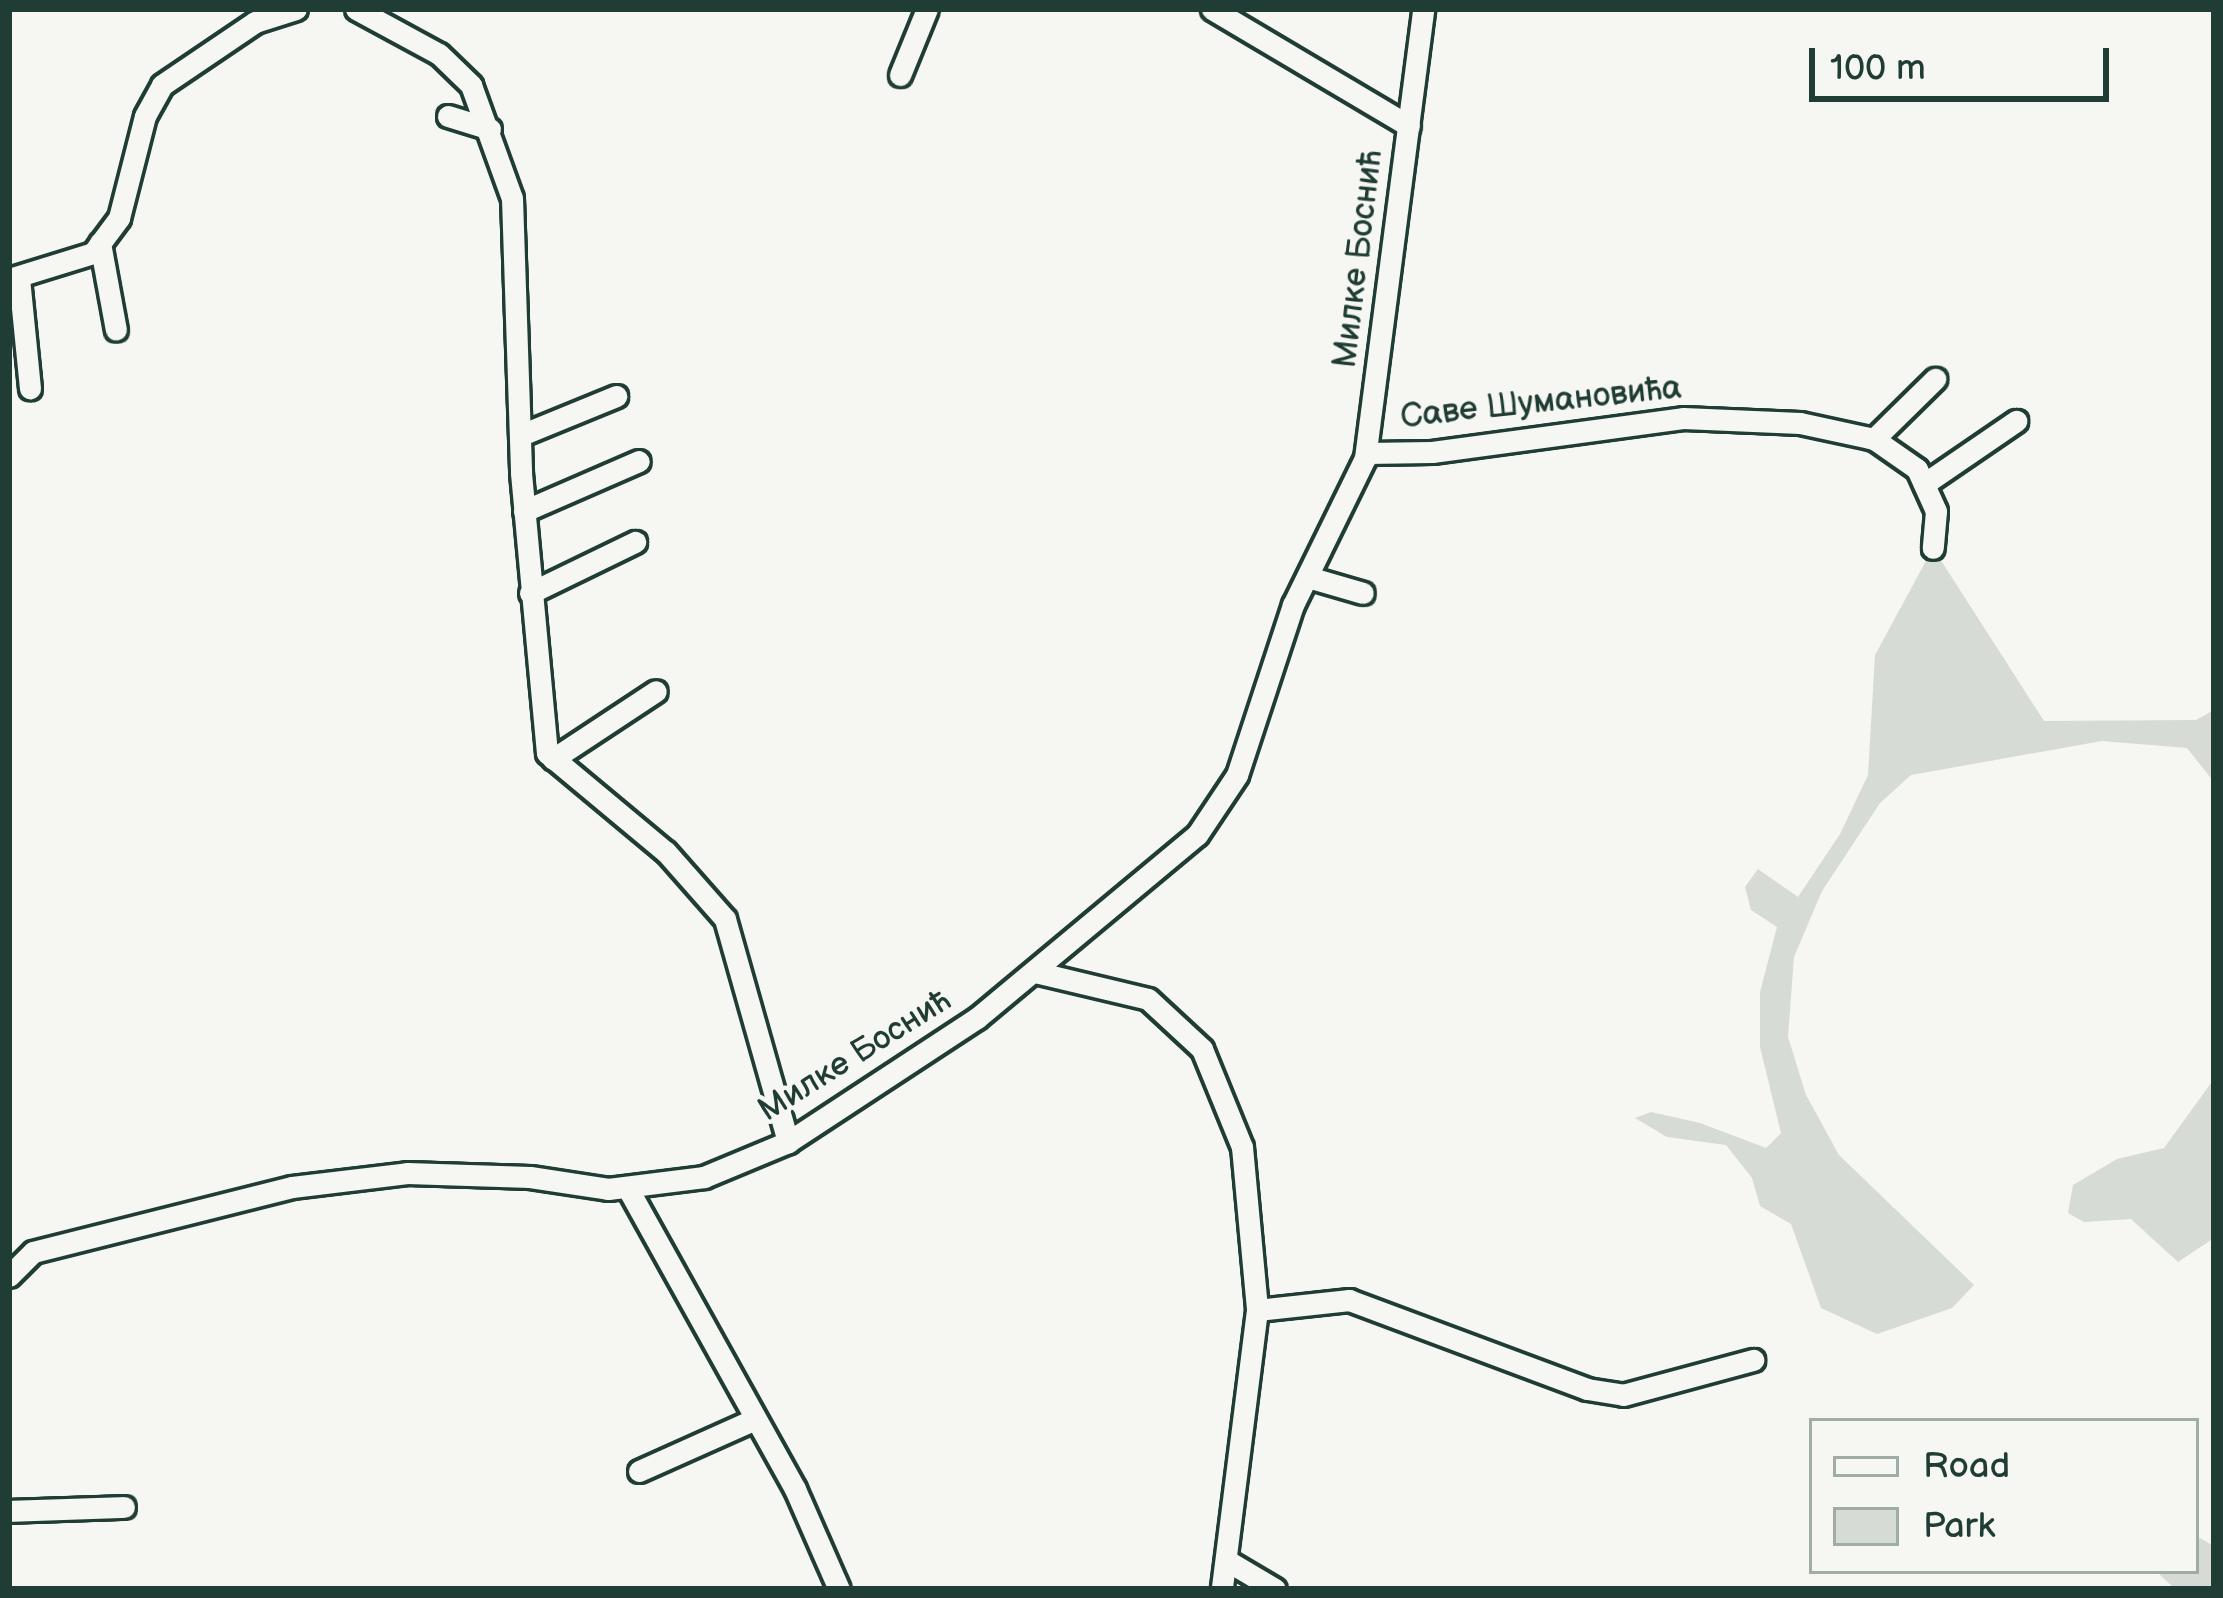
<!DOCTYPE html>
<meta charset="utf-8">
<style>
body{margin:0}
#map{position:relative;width:2223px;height:1598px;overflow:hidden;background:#f6f6f2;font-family:"Balsamiq Sans",sans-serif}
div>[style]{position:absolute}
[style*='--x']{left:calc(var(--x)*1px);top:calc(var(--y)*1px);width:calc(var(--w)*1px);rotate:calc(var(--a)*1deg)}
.green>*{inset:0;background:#d6dbd6}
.roads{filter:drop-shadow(3px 0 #1f3d34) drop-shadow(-3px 0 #1f3d34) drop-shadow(0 3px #1f3d34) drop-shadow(0 -3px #1f3d34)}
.minor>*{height:21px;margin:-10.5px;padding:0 10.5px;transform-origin:10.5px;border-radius:10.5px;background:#f6f6f2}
span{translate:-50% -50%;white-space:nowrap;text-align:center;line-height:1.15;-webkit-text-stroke:9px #f6f6f2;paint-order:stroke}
.street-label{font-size:33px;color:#1f3d34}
.frame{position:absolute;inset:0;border:12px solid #1f3d34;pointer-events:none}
.legend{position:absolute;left:1809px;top:1418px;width:390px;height:156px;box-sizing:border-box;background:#f6f6f2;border:3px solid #a0aca6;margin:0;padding:15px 21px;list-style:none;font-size:36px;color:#1f3d34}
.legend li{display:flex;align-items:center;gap:24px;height:60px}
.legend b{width:60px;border:3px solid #a0aca6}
.scale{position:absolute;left:1809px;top:48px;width:300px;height:54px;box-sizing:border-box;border:6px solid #1f3d34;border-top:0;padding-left:15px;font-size:36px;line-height:42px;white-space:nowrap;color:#1f3d34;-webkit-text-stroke:9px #f6f6f2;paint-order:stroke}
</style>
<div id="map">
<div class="green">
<i style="clip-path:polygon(1933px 548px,2044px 721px,2196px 720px,2214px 710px,2214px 782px,2187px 748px,2102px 741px,1911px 775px,1880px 803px,1822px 891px,1794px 957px,1788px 1037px,1806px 1095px,1839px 1155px,1974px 1285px,1952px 1308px,1877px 1334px,1821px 1308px,1791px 1224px,1760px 1206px,1752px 1178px,1726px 1145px,1667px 1137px,1635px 1118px,1651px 1112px,1700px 1123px,1766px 1148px,1781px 1133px,1760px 1047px,1760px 992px,1777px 927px,1751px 910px,1745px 887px,1758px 869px,1798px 897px,1840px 834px,1868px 775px,1875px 655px)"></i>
<i style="clip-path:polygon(2214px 1079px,2214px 1238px,2178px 1262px,2131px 1219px,2084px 1222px,2068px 1213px,2073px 1185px,2117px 1159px,2164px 1148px)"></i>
<i style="clip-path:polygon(2196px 1536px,2214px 1546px,2214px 1589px,2175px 1589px,2156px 1571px,2196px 1571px)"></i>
</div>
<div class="roads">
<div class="minor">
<i style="--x:356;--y:9;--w:94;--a:28.5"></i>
<i style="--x:439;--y:54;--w:45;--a:44.1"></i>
<i style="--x:471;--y:85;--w:120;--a:70.1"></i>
<i style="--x:512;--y:198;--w:275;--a:88.1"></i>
<i style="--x:521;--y:473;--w:281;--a:84.7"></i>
<i style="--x:547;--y:753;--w:155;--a:39.8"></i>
<i style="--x:666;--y:852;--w:89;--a:48.6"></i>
<i style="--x:725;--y:919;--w:232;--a:74.2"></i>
<i style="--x:1212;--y:9;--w:229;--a:30.7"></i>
<i style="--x:900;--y:75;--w:71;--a:-67.8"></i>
<i style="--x:448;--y:116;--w:44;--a:17.2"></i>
<i style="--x:100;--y:243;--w:88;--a:79.6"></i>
<i style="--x:19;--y:278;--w:111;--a:84.3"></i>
<i style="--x:9;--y:279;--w:88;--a:-17.2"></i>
<i style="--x:93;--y:253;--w:44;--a:-53.4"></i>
<i style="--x:119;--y:218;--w:105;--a:-75.7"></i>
<i style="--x:145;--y:116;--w:35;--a:-61"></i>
<i style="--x:162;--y:85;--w:112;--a:-34.1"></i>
<i style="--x:255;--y:22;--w:43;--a:-17.6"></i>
<i style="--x:521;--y:435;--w:103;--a:-22.3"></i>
<i style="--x:1874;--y:439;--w:86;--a:-44.5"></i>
<i style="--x:1366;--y:453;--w:66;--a:-0.9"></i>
<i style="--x:1432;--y:452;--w:253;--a:-7.7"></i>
<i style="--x:1683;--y:418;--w:117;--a:2.4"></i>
<i style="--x:1800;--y:423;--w:76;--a:12.2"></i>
<i style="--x:1874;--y:439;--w:52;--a:34.9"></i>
<i style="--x:1917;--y:469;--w:46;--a:65.7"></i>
<i style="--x:1936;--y:511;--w:37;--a:95"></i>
<i style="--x:1924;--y:484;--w:112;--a:-34.4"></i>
<i style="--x:524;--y:511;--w:125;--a:-23.5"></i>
<i style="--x:1308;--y:577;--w:57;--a:16.2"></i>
<i style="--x:530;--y:593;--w:117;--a:-25.9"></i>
<i style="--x:553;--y:759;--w:123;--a:-33.4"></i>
<i style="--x:1035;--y:972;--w:116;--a:13.4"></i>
<i style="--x:1148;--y:999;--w:74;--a:42.8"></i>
<i style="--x:1202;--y:1049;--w:106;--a:67.8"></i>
<i style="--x:1242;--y:1147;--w:164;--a:84.7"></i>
<i style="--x:1257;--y:1310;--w:281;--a:97.2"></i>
<i style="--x:627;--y:1187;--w:346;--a:60.9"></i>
<i style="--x:795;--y:1489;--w:109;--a:66.3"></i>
<i style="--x:9;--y:1276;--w:34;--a:-45"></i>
<i style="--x:33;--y:1252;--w:267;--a:-14.1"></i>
<i style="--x:292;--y:1187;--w:116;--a:-6.9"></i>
<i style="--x:407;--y:1173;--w:123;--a:1.9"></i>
<i style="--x:530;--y:1177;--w:79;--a:8.7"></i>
<i style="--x:608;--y:1189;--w:97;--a:-7.1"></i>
<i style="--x:704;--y:1177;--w:91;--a:-22.6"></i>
<i style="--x:788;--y:1142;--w:226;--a:-33.3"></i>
<i style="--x:977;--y:1018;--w:286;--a:-39.8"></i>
<i style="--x:1197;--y:835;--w:72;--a:-56.3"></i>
<i style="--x:1237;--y:775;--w:179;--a:-71.8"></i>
<i style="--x:1293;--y:605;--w:164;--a:-63.9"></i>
<i style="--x:1365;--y:458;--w:453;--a:-82.6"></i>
<i style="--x:1257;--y:1310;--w:93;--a:-6.2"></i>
<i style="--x:1349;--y:1300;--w:254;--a:20.5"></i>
<i style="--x:1587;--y:1389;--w:36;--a:9"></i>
<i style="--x:1623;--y:1395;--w:135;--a:-15.1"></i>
<i style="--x:639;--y:1471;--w:127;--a:-24.1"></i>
<i style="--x:9;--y:1511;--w:115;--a:-2"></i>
<i style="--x:1231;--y:1563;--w:51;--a:30.6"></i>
</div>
</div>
<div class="street-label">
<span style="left:1359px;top:259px;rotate:-83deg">Милке Боснић</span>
<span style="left:1541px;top:403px;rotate:-6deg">Саве Шумановића</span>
<span style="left:855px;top:1056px;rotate:-32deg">Милке Боснић</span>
</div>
<div class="frame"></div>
<ul class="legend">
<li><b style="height:15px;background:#f6f6f2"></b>Road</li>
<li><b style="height:33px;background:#d6dbd6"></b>Park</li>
</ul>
<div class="scale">100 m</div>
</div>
